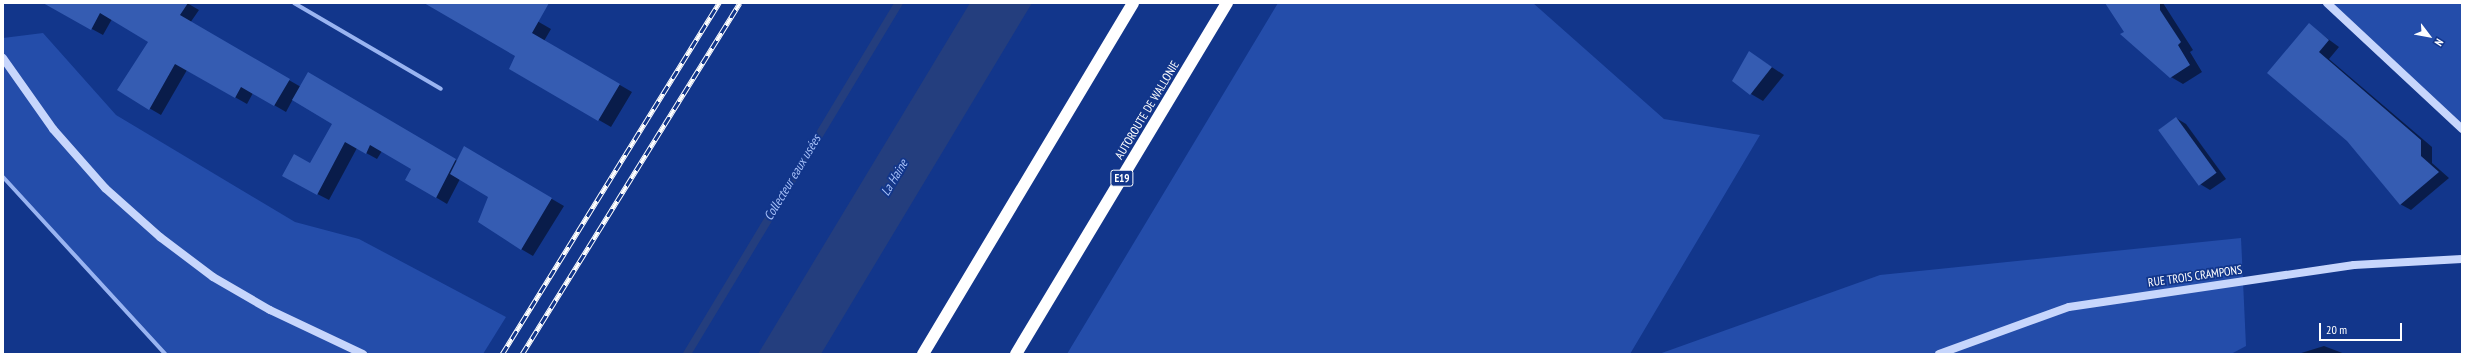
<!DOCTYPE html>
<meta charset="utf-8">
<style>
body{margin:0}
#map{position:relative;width:2465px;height:357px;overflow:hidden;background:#12368b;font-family:"PT Sans Narrow",sans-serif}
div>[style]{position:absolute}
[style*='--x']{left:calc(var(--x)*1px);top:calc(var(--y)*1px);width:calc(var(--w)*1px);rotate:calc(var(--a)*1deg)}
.green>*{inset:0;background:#244daa}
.water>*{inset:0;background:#243e7e}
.shadow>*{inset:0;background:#0007}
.stream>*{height:8px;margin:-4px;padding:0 4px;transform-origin:4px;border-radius:4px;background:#243e7e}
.building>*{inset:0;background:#355cb2;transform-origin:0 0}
.street>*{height:4px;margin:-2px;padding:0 2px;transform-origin:2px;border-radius:2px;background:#99b4f1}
.secondary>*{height:8px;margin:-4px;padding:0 4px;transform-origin:4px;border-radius:4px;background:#c7d6fc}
.highway>*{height:12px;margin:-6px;padding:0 6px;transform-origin:6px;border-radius:6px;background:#fff}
.rail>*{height:4.5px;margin-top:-2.25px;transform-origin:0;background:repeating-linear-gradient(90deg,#12368b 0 9px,#fff 0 18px);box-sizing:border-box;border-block:1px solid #fff}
span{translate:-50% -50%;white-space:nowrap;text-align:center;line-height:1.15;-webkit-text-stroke:3.5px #12368b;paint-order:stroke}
.shield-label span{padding:1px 3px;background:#12368b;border:1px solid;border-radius:3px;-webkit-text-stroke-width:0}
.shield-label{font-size:11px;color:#fff;font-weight:700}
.street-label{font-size:12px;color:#fff}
.water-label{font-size:13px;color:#a5bff8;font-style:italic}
.frame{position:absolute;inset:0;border:4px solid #fff;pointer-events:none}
.north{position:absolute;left:2409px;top:16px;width:40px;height:40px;-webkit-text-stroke:3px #12368b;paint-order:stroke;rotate:122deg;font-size:11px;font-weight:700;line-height:16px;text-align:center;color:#fff}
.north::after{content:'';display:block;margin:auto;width:14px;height:18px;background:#fff;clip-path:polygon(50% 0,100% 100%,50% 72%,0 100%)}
.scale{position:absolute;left:2319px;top:323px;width:83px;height:18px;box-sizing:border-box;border:2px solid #fff;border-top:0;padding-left:5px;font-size:12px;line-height:14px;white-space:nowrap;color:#fff;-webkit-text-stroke:3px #12368b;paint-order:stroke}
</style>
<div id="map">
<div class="green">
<i style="clip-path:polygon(1278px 3px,1533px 3px,1664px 119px,1760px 135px,1630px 354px,1067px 354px)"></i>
<i style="clip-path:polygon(2327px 3px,2462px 3px,2462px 129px)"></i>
<i style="clip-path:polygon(43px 33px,116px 115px,295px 222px,359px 239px,506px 317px,483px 354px,165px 354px,3px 177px,3px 38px)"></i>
<i style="clip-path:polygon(2241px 238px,2246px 346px,2231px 354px,1659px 354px,1880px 275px)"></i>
</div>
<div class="water">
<i style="clip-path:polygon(970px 3px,1032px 3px,821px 354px,758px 354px)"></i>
</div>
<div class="shadow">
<i style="clip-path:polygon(75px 3px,187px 3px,199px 10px,190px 23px,301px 87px,308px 74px,457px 161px,464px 148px,564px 206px,533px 256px,521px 249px,489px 196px,460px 179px,447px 204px,407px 180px,412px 168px,382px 151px,377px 159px,357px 148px,329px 200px,294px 182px,311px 164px,334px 123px,293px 99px,286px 112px,253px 93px,247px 104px,187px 70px,161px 115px,118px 90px,149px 42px,112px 19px,103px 35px,68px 16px)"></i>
<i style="clip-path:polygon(427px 3px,506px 3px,551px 29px,544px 41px,632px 92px,611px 127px,510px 69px,517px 55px)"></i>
<i style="clip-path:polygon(2106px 3px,2163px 3px,2193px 50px,2190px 52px,2202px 72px,2183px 84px,2171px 77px,2125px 32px)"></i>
<i style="clip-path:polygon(2309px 25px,2339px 47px,2329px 59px,2432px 147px,2432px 163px,2449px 178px,2411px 210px,2400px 204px,2347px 140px)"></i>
<i style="clip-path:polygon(1761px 60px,1784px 75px,1763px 101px,1751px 94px)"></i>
<i style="clip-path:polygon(2176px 118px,2186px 124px,2226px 179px,2210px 190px,2200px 184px,2160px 129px)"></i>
<i style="clip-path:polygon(2324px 346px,2345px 354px,2298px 354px)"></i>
</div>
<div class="stream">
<i style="--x:687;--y:354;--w:410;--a:-58.9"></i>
</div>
<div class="building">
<i style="clip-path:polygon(43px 3px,188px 3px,180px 15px,290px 79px,274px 106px,241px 87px,235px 98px,175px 64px,149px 110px,117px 90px,148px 42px,100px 13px,91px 30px)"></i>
<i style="clip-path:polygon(424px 3px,549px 3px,532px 33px,620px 84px,598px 121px,509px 69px,515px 56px)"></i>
<i style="clip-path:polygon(2105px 3px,2160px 3px,2160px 10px,2181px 42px,2178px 45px,2190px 65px,2170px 78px,2120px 34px,2124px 32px)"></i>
<i style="clip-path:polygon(2309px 23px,2329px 40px,2319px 52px,2421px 140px,2421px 156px,2439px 172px,2400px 205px,2347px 141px,2267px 73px)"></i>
<i style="clip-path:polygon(1749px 51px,1772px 67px,1750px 95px,1732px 81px)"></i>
<i style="clip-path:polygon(308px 72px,456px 159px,436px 198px,405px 180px,411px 169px,370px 145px,366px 154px,345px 142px,317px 195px,282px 176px,294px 154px,310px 163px,332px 124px,292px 100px)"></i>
<i style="left:2176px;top:117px;width:69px;height:22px;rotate:54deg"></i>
<i style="clip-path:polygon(464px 146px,552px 198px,521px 250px,478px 222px,488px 197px,450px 174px)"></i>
</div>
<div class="street">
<i style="--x:294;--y:3;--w:170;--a:30.3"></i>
<i style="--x:3;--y:177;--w:240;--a:47.5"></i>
</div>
<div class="secondary">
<i style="--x:2327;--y:3;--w:185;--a:43"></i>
<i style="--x:3;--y:58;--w:87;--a:54.8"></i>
<i style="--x:53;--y:129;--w:79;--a:48.6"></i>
<i style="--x:105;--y:188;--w:74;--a:41.7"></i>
<i style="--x:160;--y:237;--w:66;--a:37"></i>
<i style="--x:213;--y:277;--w:66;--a:30.1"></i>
<i style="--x:270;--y:310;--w:103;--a:25.3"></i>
<i style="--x:1939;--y:354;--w:138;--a:-19.9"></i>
<i style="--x:2069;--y:307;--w:288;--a:-8.4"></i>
<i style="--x:2354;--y:265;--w:108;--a:-3.2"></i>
</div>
<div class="highway">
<i style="--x:923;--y:354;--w:409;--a:-59.1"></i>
<i style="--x:1016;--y:354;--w:410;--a:-59"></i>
</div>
<div class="rail">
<i style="--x:502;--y:354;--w:413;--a:-58.3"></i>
<i style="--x:522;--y:354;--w:413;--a:-58.2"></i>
</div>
<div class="shield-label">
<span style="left:1122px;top:178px">E19</span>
</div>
<div class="street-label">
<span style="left:1147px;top:110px;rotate:-59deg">AUTOROUTE DE WALLONIE</span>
<span style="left:2195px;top:276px;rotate:-8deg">RUE TROIS CRAMPONS</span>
</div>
<div class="water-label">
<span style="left:793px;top:178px;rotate:-59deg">Collecteur eaux usées</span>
<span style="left:895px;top:178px;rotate:-59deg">La Haine</span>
</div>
<div class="frame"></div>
<div class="north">N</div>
<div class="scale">20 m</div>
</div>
